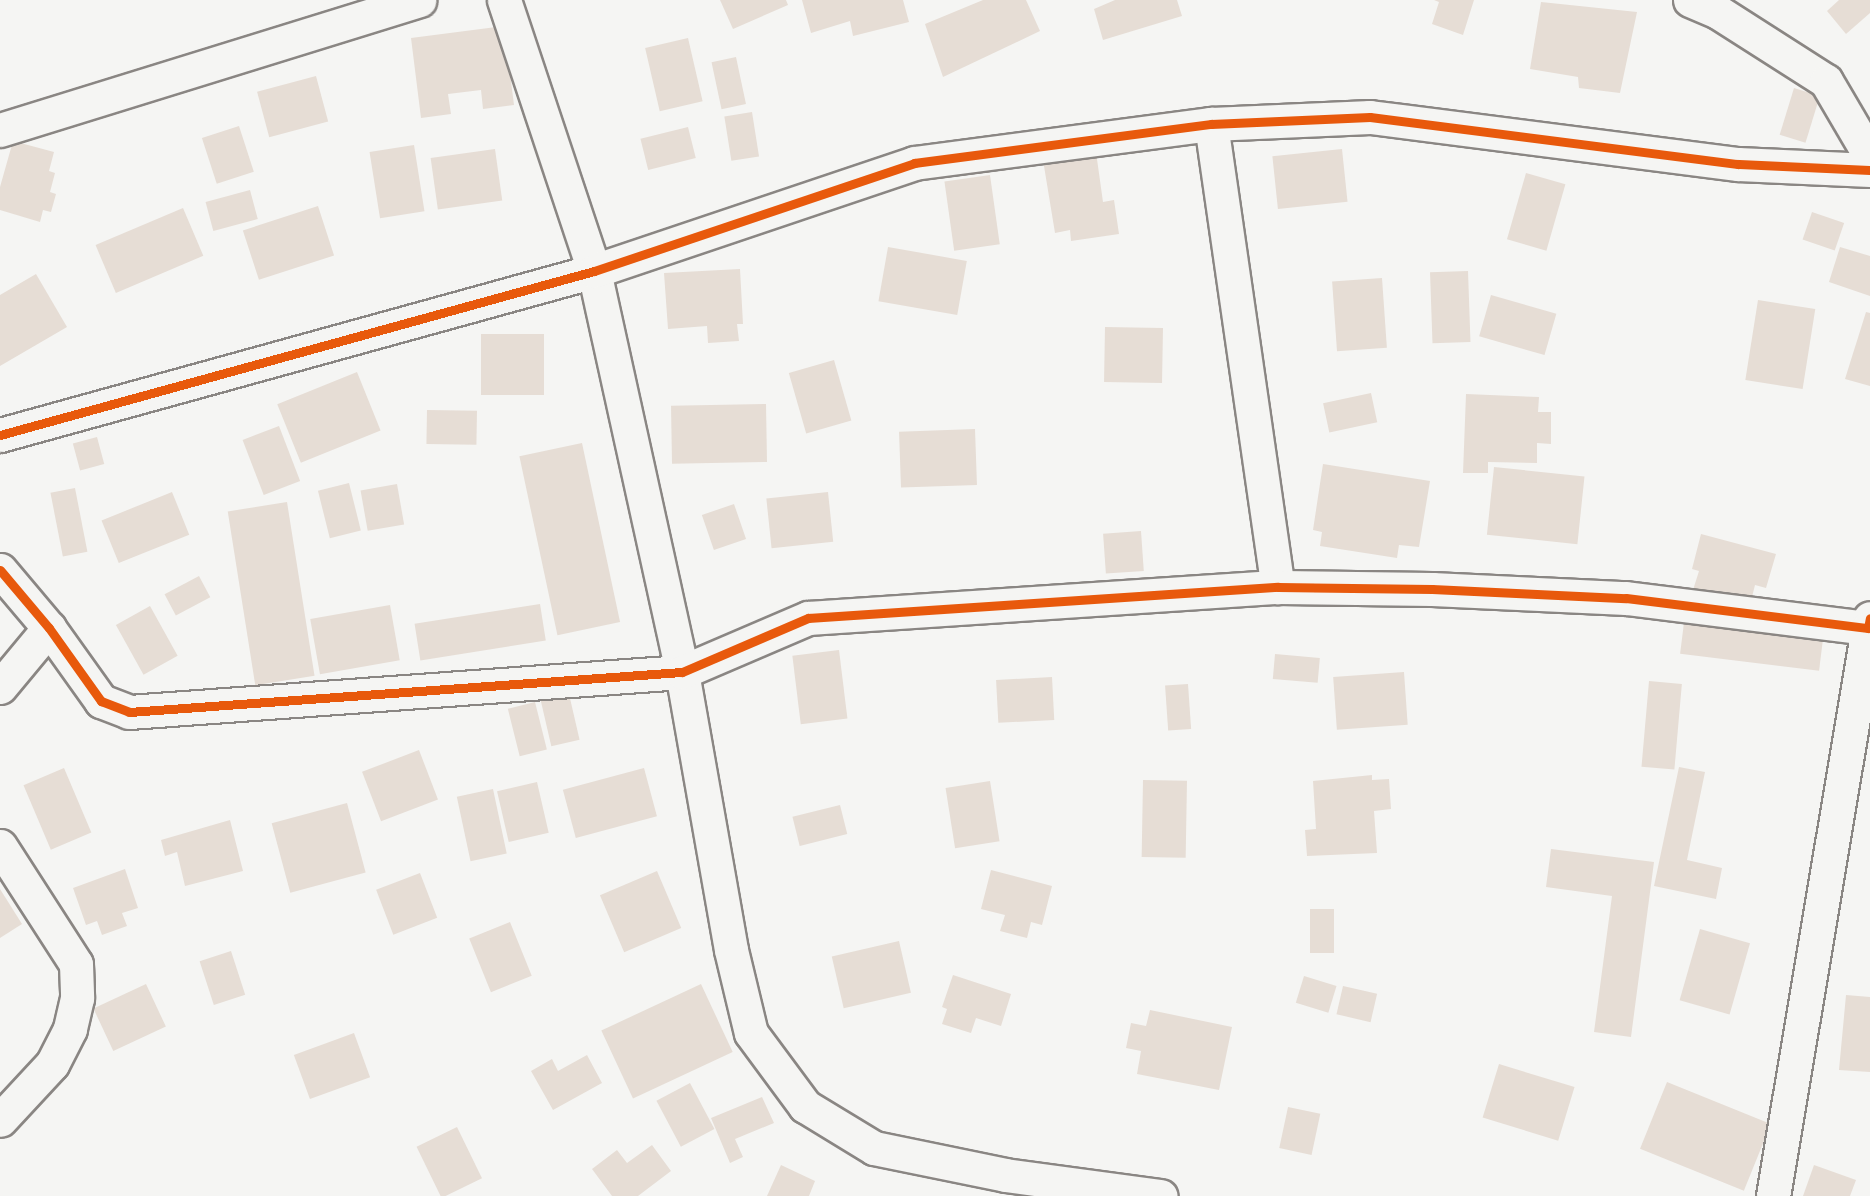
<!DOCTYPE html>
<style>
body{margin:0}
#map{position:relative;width:1870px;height:1196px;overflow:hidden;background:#f5f5f3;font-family:"Indie Flower",sans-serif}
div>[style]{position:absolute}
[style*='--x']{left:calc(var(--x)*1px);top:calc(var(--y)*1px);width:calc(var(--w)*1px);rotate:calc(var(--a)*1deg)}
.building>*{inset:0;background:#e6ddd5;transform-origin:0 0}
.roads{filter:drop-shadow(2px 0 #8a8683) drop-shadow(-2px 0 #8a8683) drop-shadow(0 2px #8a8683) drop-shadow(0 -2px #8a8683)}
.minor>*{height:33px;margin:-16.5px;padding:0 16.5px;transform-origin:16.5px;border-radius:16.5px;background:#f5f5f3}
.cycleway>*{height:9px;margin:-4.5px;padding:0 4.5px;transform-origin:4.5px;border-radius:4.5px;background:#e8590c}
span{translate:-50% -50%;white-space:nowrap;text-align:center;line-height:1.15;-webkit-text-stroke:5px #f6f6f2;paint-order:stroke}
</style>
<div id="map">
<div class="building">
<i style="clip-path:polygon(720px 0,786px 0,788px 5px,733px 29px)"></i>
<i style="clip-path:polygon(802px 0,903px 0,909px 22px,853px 36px,850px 21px,811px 33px)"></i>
<i style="clip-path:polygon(983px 0,1026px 0,1040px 31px,943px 77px,925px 24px)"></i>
<i style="clip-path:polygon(1115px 0,1177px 0,1182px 16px,1103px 40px,1094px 9px)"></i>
<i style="clip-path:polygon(1434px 0,1474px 0,1463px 35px,1432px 24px,1439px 2px)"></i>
<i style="clip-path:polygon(1839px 0,1870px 0,1870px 13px,1846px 34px,1827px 11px)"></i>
<i style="clip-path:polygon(1541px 2px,1637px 12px,1620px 93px,1579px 88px,1578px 77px,1530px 69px)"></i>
<i style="clip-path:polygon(504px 26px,514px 105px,483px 109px,481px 90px,448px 94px,451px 114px,421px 118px,411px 38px)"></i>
<i style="left:688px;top:38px;width:65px;height:44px;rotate:77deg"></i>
<i style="left:736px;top:57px;width:48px;height:25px;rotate:78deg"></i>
<i style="left:316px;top:76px;width:47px;height:61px;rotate:75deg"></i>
<i style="left:1794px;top:88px;width:27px;height:49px;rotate:17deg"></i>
<i style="left:752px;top:112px;width:45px;height:28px;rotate:81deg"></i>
<i style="left:239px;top:126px;width:48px;height:39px;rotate:72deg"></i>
<i style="left:688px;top:127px;width:32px;height:49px;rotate:76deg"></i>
<i style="clip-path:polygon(13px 141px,54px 152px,49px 171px,55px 173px,50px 192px,56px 194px,51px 212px,43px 210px,40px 222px,0 210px,0 187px)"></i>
<i style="left:414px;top:145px;width:67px;height:45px;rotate:81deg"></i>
<i style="left:495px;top:149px;width:52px;height:65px;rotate:82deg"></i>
<i style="left:1342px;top:149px;width:53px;height:70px;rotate:84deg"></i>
<i style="clip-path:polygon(1096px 152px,1103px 202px,1114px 200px,1119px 234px,1071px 241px,1070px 230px,1055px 233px,1043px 160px)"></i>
<i style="left:1526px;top:173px;width:41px;height:69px;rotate:16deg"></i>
<i style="left:990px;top:175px;width:70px;height:46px;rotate:82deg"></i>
<i style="left:250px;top:190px;width:30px;height:46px;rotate:75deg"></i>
<i style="left:318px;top:206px;width:52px;height:79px;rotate:72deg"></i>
<i style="left:183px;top:208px;width:52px;height:95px;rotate:67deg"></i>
<i style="left:1812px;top:212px;width:34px;height:29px;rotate:19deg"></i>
<i style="left:888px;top:247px;width:80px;height:55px;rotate:10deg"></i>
<i style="clip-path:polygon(1840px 247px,1870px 256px,1870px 296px,1829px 282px)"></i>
<i style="clip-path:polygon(740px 269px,743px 324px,737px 324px,739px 341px,708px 343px,707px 326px,668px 329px,664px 273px)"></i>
<i style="left:1468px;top:271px;width:71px;height:38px;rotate:88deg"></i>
<i style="clip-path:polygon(36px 274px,67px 327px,0 366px,0 295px)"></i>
<i style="left:1382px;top:278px;width:70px;height:50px;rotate:86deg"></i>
<i style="left:1491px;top:295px;width:68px;height:43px;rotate:16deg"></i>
<i style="left:1758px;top:300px;width:58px;height:81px;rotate:9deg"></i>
<i style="clip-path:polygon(1866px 312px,1870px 313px,1870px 386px,1845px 379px)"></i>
<i style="left:1105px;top:327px;width:58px;height:55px;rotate:1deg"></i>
<i style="left:544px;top:334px;width:61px;height:63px;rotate:90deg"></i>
<i style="left:834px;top:360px;width:63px;height:47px;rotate:74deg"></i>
<i style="left:357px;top:372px;width:63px;height:86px;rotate:68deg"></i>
<i style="left:1371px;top:393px;width:30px;height:49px;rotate:78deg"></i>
<i style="clip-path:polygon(1466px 394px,1539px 397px,1538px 412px,1551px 412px,1551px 444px,1537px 443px,1537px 463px,1488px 462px,1488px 473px,1463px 473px)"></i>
<i style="left:766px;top:404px;width:58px;height:95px;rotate:89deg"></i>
<i style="left:427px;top:410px;width:50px;height:34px;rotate:1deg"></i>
<i style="left:279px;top:426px;width:59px;height:39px;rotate:69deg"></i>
<i style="left:975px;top:429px;width:56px;height:76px;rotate:88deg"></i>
<i style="left:97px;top:437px;width:28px;height:25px;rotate:75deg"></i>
<i style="left:582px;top:443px;width:183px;height:64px;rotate:78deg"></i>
<i style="clip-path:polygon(1323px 464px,1430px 481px,1419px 547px,1399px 545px,1397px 558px,1320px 546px,1322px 532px,1313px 530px)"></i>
<i style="left:1494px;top:467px;width:91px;height:68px;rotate:6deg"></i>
<i style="left:349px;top:483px;width:49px;height:32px;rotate:76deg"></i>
<i style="left:397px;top:484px;width:41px;height:37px;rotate:80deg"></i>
<i style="left:75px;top:488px;width:65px;height:25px;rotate:79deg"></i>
<i style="left:172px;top:492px;width:46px;height:76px;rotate:68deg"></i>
<i style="left:828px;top:492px;width:50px;height:62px;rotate:84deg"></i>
<i style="left:287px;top:502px;width:176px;height:60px;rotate:81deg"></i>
<i style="left:734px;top:504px;width:37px;height:34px;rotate:71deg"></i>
<i style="left:1141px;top:531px;width:40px;height:38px;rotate:86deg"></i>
<i style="clip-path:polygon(1701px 534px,1776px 554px,1766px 588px,1755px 585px,1750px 605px,1693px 590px,1699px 571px,1692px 569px)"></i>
<i style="left:199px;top:576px;width:24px;height:39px;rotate:62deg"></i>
<i style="left:540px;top:604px;width:37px;height:127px;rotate:81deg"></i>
<i style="left:390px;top:605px;width:56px;height:81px;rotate:80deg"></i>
<i style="left:150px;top:606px;width:57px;height:39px;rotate:61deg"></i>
<i style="left:1685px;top:614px;width:140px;height:40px;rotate:7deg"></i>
<i style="left:839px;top:650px;width:69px;height:47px;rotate:83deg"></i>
<i style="left:1275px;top:654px;width:45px;height:25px;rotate:5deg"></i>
<i style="left:1404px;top:672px;width:53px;height:71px;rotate:86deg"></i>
<i style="left:1052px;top:677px;width:43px;height:56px;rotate:87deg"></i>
<i style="left:1649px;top:681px;width:33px;height:86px;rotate:5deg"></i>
<i style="left:1188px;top:684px;width:45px;height:23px;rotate:86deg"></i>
<i style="left:569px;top:694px;width:47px;height:29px;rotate:77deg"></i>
<i style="left:535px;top:702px;width:49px;height:28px;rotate:76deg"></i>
<i style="left:419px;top:750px;width:53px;height:61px;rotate:69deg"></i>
<i style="clip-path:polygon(1679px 767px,1705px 772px,1687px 860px,1722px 868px,1716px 899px,1654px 886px)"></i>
<i style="left:64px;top:768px;width:70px;height:44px;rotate:67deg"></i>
<i style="left:644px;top:768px;width:50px;height:84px;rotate:75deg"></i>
<i style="clip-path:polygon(1372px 775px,1372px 780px,1389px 779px,1391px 809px,1374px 811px,1377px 853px,1307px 856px,1305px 830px,1316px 829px,1313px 781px)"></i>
<i style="left:1143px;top:780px;width:44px;height:77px;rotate:1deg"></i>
<i style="left:990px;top:781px;width:61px;height:45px;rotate:81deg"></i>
<i style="left:537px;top:782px;width:52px;height:41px;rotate:77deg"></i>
<i style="left:493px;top:789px;width:66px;height:37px;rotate:78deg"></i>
<i style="left:347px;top:803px;width:72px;height:78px;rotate:75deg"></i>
<i style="left:840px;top:805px;width:30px;height:49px;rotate:76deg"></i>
<i style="clip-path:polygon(230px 820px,243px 871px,185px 886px,177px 852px,165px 856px,161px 840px)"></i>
<i style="clip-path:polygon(1551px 849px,1654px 862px,1631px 1037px,1594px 1032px,1612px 896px,1546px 887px)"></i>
<i style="clip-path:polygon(125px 869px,138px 908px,122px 913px,127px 926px,102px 935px,97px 921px,86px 925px,73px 888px)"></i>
<i style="clip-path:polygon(991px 870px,1052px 886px,1042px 925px,1031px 922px,1027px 938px,1000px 931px,1005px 915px,981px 909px)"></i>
<i style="left:657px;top:871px;width:62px;height:62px;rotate:67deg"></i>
<i style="left:420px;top:873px;width:48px;height:47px;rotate:69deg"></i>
<i style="clip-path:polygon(0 889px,22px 924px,0 938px)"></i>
<i style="left:1310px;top:909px;width:24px;height:44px"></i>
<i style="left:510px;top:922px;width:58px;height:44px;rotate:68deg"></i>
<i style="left:1700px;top:929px;width:52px;height:74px;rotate:16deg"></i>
<i style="left:899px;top:941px;width:53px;height:69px;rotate:77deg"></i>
<i style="left:231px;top:951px;width:46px;height:33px;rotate:72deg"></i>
<i style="clip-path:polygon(953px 975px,1011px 994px,1001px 1026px,976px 1018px,971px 1033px,942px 1024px,947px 1009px,942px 1007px)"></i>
<i style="left:1304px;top:976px;width:34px;height:28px;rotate:17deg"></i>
<i style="left:146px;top:984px;width:47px;height:58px;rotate:65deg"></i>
<i style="left:701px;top:984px;width:75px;height:110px;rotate:65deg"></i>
<i style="left:1343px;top:986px;width:35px;height:29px;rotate:13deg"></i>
<i style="clip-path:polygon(1846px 995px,1870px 997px,1870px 1072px,1839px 1070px)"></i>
<i style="clip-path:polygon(1150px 1010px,1232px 1027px,1219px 1090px,1137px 1074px,1141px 1051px,1126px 1048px,1131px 1023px,1146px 1026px)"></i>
<i style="left:354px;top:1033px;width:47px;height:64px;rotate:70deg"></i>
<i style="clip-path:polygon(587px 1055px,602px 1083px,553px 1110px,531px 1071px,552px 1059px,558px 1071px)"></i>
<i style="left:1499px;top:1064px;width:79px;height:56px;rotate:17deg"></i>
<i style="left:1667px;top:1082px;width:112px;height:72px;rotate:22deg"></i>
<i style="left:690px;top:1083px;width:52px;height:38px;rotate:62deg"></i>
<i style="clip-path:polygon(762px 1097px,774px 1123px,735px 1139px,743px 1157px,730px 1163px,711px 1118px)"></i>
<i style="left:1288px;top:1107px;width:33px;height:42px;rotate:12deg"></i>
<i style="left:457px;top:1127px;width:57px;height:45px;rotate:64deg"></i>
<i style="clip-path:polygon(652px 1145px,671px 1171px,638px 1196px,612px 1196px,592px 1169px,617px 1150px,627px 1163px)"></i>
<i style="clip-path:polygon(781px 1165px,815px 1181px,809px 1196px,767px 1196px)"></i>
<i style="clip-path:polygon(1814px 1165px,1856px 1180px,1850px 1196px,1803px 1196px)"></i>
</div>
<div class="roads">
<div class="minor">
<i style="--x:504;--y:0;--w:286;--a:71.6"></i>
<i style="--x:594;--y:271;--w:411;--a:77.6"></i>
<i style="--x:682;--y:672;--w:282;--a:80"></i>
<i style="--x:731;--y:950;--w:85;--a:76.5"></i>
<i style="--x:751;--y:1033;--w:91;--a:53.5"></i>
<i style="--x:805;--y:1106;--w:81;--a:31.3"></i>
<i style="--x:874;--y:1148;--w:134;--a:11.6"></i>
<i style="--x:1005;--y:1175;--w:157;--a:7.7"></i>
<i style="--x:1690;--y:0;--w:30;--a:23"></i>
<i style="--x:1718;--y:12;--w:128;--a:32.6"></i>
<i style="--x:1826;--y:81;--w:87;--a:59.6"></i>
<i style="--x:1211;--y:124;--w:468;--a:81.8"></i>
<i style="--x:0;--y:130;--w:439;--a:-17.2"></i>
<i style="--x:0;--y:435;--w:616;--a:-15.43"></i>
<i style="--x:594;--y:271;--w:338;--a:-18.6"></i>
<i style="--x:914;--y:163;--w:300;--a:-7.5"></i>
<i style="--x:1211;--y:124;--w:159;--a:-2.5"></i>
<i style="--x:1370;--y:117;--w:371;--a:7.3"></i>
<i style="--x:1738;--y:164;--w:132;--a:2.6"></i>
<i style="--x:0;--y:570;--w:76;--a:49.8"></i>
<i style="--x:49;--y:628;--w:90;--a:54.5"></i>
<i style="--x:101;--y:701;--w:30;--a:21"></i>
<i style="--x:129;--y:712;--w:554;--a:-4.14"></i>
<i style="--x:682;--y:672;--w:137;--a:-23.2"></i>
<i style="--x:808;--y:618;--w:471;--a:-3.8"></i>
<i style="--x:1278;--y:587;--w:154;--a:0.7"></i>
<i style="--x:1432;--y:589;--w:194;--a:2.7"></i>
<i style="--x:1626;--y:598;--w:244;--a:7.1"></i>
<i style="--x:1868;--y:628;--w:10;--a:-79"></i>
<i style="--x:0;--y:687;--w:77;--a:-50.3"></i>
<i style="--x:0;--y:846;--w:140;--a:57.2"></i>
<i style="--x:76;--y:964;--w:34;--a:88"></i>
<i style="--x:77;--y:998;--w:32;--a:103"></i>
<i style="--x:70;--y:1029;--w:39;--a:117"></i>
<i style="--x:52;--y:1064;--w:76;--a:132.9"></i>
<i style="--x:1773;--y:1196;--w:576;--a:-80.5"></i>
</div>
</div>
<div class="cycleway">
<i style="--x:0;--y:435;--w:616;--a:-15.43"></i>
<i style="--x:594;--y:271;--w:338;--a:-18.6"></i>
<i style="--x:914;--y:163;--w:300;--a:-7.5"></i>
<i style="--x:1211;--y:124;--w:159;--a:-2.5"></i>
<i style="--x:1370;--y:117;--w:371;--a:7.3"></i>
<i style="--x:1738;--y:164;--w:132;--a:2.6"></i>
<i style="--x:0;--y:570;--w:76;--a:49.8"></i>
<i style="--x:49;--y:628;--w:90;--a:54.5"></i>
<i style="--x:101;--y:701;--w:30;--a:21"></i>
<i style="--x:129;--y:712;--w:554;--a:-4.14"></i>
<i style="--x:682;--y:672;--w:137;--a:-23.2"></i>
<i style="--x:808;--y:618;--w:471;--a:-3.8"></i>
<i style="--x:1278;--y:587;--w:154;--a:0.7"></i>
<i style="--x:1432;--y:589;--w:194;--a:2.7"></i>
<i style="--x:1626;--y:598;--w:244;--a:7.1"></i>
<i style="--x:1868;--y:628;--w:10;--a:-79"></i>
</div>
</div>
